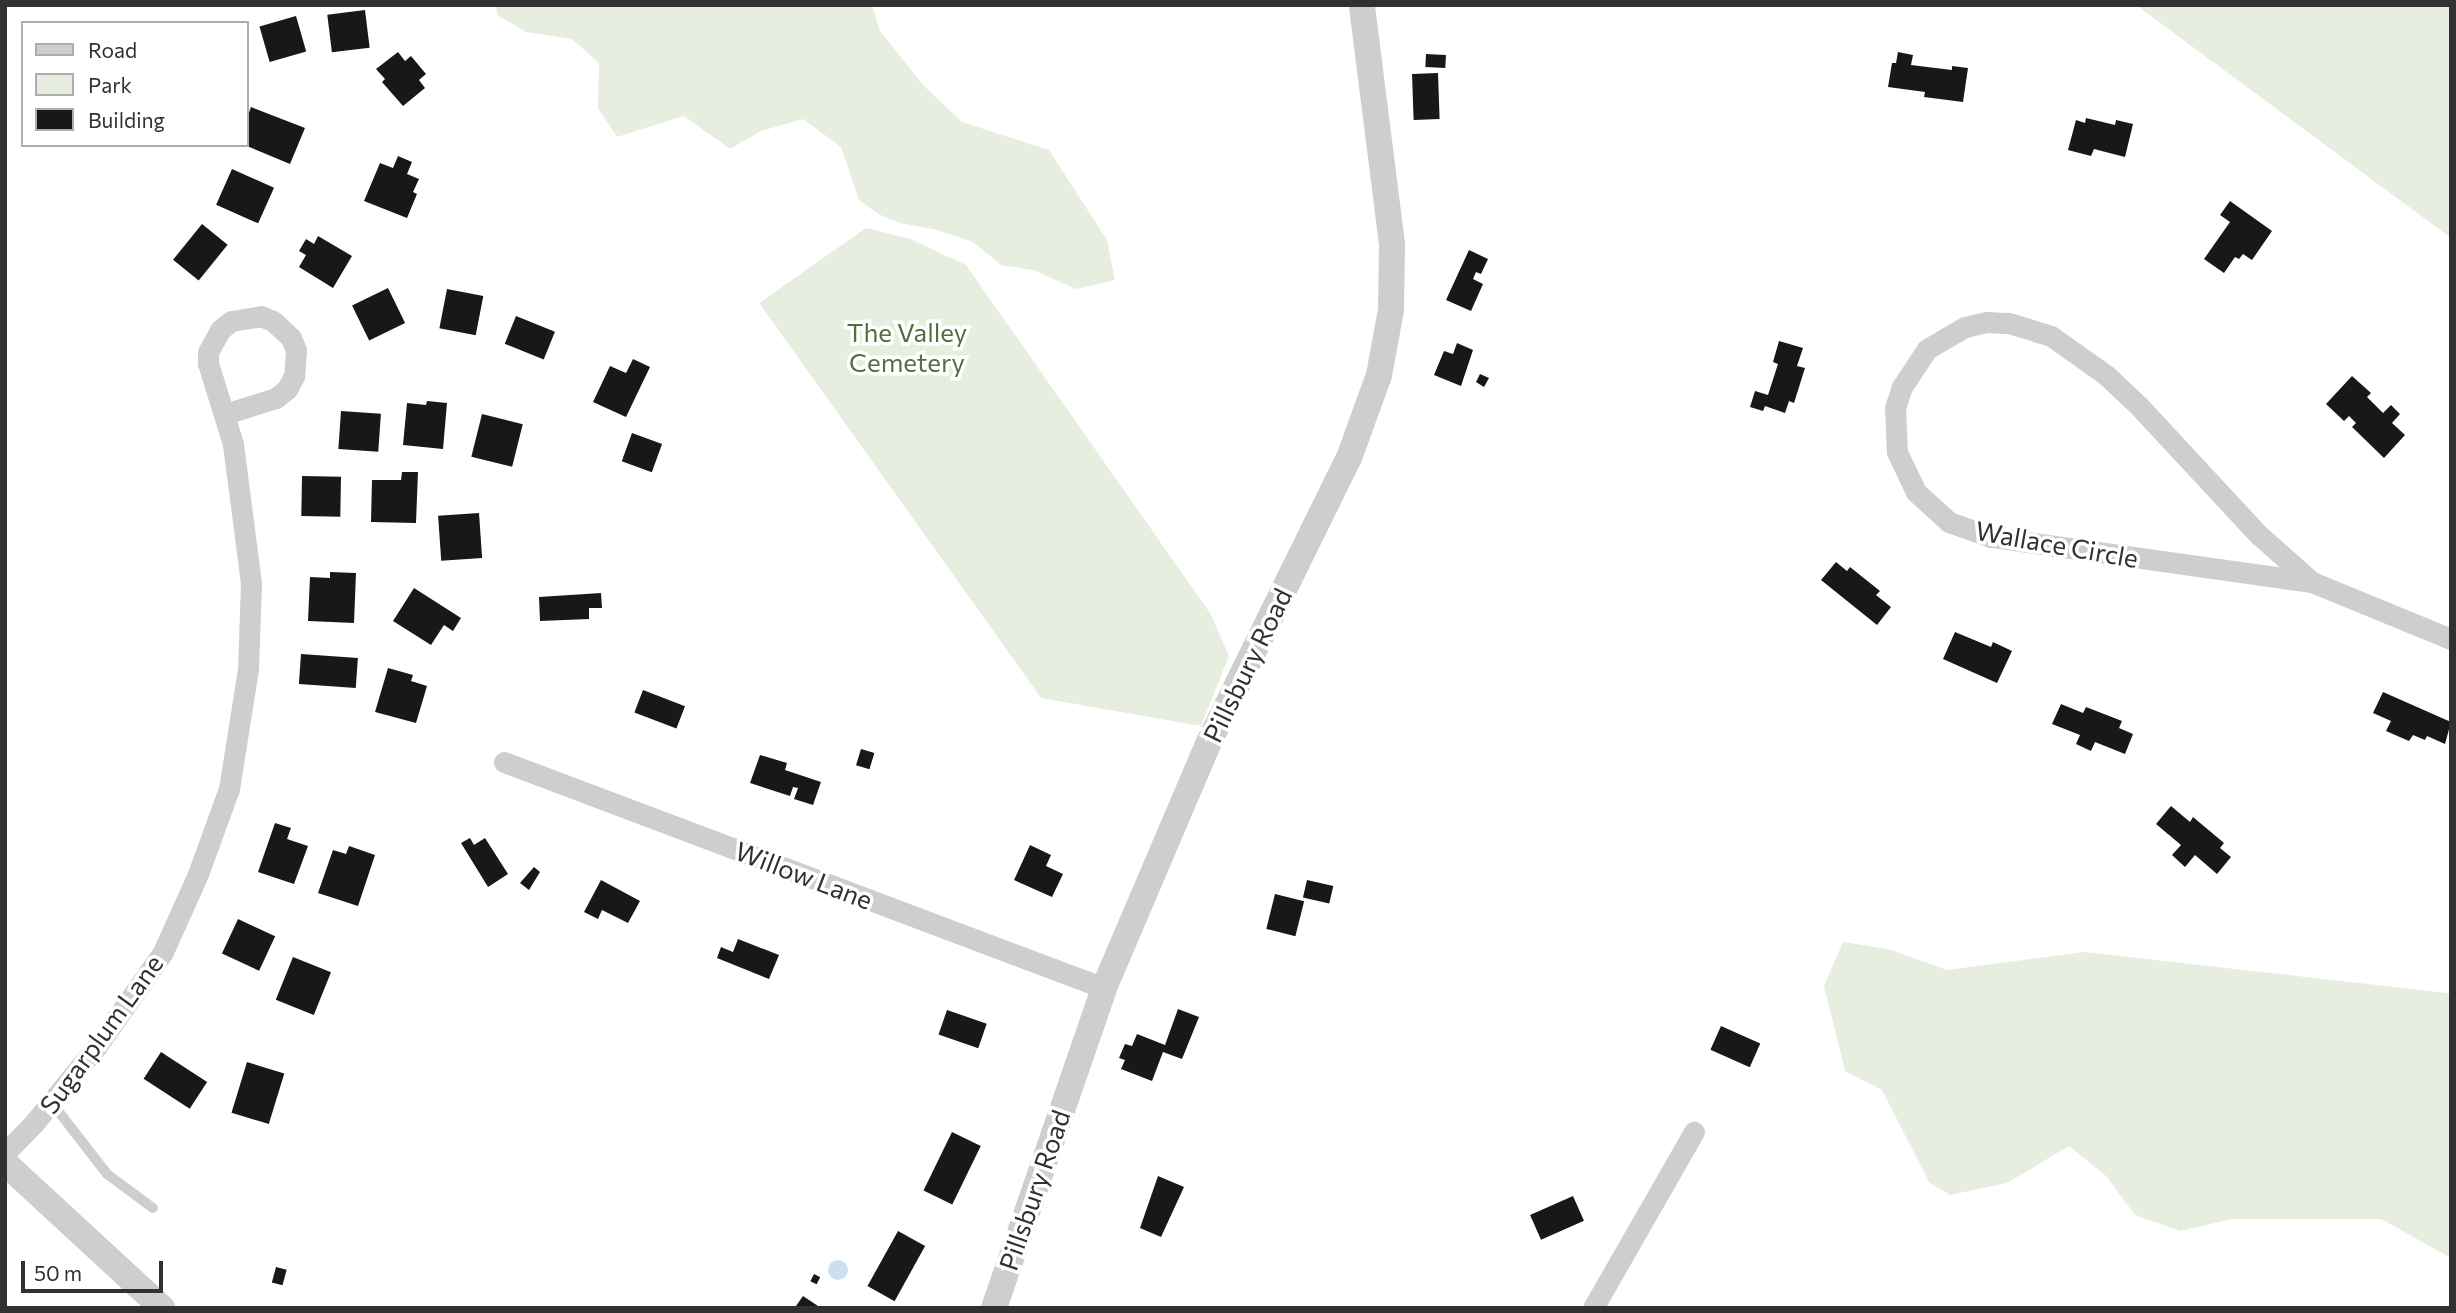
<!DOCTYPE html>
<style>
body{margin:0}
#map{position:relative;width:2456px;height:1313px;overflow:hidden;background:#fff;font-family:Commissioner,sans-serif}
div>[style]{position:absolute}
[style*='--x']{left:calc(var(--x)*1px);top:calc(var(--y)*1px);width:calc(var(--w)*1px);rotate:calc(var(--a)*1deg)}
.green>*{inset:0;background:#e7eedf}
.water>*{inset:0;background:#cbe0ed}
.round{border-radius:50%}
.building>*{inset:0;background:#181818;transform-origin:0 0}
.service>*{height:10px;margin:-5px;padding:0 5px;transform-origin:5px;border-radius:5px;background:#cecece}
.minor>*{height:21px;margin:-10.5px;padding:0 10.5px;transform-origin:10.5px;border-radius:10.5px;background:#cecece}
.tertiary>*{height:26px;margin:-13px;padding:0 13px;transform-origin:13px;border-radius:13px;background:#cecece}
span{translate:-50% -50%;white-space:nowrap;text-align:center;line-height:1.15;-webkit-text-stroke:7px #fff;paint-order:stroke}
.park-label{font-size:26px;color:#546e3d}
.street-label{font-size:26px;color:#313131}
.frame{position:absolute;inset:0;border:7px solid #313131;pointer-events:none}
.legend{position:absolute;left:21px;top:21px;width:228px;height:126px;box-sizing:border-box;background:#fff;border:2px solid #adadad;margin:0;padding:9px 12px;list-style:none;font-size:21px;color:#313131}
.legend li{display:flex;align-items:center;gap:14px;height:35px}
.legend b{width:35px;border:2px solid #adadad}
.scale{position:absolute;left:21px;top:1261px;width:142px;height:32px;box-sizing:border-box;border:4px solid #313131;border-top:0;padding-left:9px;font-size:21px;line-height:24px;white-space:nowrap;color:#313131;-webkit-text-stroke:5px #fff;paint-order:stroke}
</style>
<div id="map">
<div class="green">
<i style="clip-path:polygon(496px 5px,872px 5px,880px 31px,923px 85px,962px 122px,1049px 150px,1107px 240px,1115px 280px,1076px 289px,1033px 270px,1001px 265px,973px 242px,937px 230px,900px 223px,878px 214px,859px 200px,841px 147px,803px 119px,761px 131px,730px 149px,684px 116px,617px 137px,598px 108px,599px 63px,572px 39px,526px 32px,497px 15px)"></i>
<i style="clip-path:polygon(2136px 5px,2451px 5px,2451px 238px)"></i>
<i style="clip-path:polygon(866px 228px,910px 239px,966px 265px,1210px 613px,1229px 656px,1201px 726px,1041px 698px,759px 303px)"></i>
<i style="clip-path:polygon(1843px 942px,1888px 949px,1947px 970px,2084px 952px,2447px 993px,2451px 995px,2451px 1258px,2381px 1219px,2232px 1219px,2180px 1231px,2135px 1215px,2106px 1176px,2069px 1146px,2007px 1183px,1950px 1195px,1929px 1182px,1882px 1090px,1845px 1071px,1824px 986px)"></i>
</div>
<div class="water">
<i class="round" style="left:828px;top:1260px;width:20px;height:20px"></i>
</div>
<div class="building">
<i style="left:365px;top:10px;width:38px;height:38px;rotate:83deg"></i>
<i style="left:296px;top:16px;width:37px;height:38px;rotate:74deg"></i>
<i style="clip-path:polygon(398px 52px,405px 61px,411px 56px,426px 74px,419px 80px,425px 88px,403px 106px,382px 82px,385px 79px,376px 69px)"></i>
<i style="clip-path:polygon(1898px 52px,1913px 55px,1911px 65px,1952px 70px,1952px 66px,1968px 68px,1963px 102px,1924px 97px,1925px 92px,1888px 87px,1892px 63px,1896px 63px)"></i>
<i style="left:1426px;top:54px;width:20px;height:13px;rotate:3deg"></i>
<i style="left:1438px;top:73px;width:46px;height:26px;rotate:88deg"></i>
<i style="clip-path:polygon(251px 107px,305px 128px,290px 164px,247px 146px,247px 118px)"></i>
<i style="clip-path:polygon(2086px 118px,2115px 125px,2116px 120px,2133px 124px,2125px 157px,2094px 149px,2091px 156px,2068px 150px,2076px 120px,2085px 123px)"></i>
<i style="clip-path:polygon(398px 156px,412px 162px,407px 174px,419px 179px,413px 192px,417px 194px,407px 218px,364px 201px,380px 163px,393px 168px)"></i>
<i style="left:232px;top:169px;width:46px;height:39px;rotate:24deg"></i>
<i style="clip-path:polygon(2230px 201px,2272px 231px,2252px 260px,2243px 254px,2239px 259px,2235px 257px,2224px 273px,2204px 259px,2230px 222px,2220px 215px)"></i>
<i style="left:202px;top:224px;width:33px;height:46px;rotate:39deg"></i>
<i style="clip-path:polygon(318px 236px,352px 256px,333px 288px,299px 267px,306px 255px,299px 251px,306px 239px,314px 244px)"></i>
<i style="clip-path:polygon(1469px 250px,1488px 259px,1481px 274px,1476px 272px,1473px 279px,1483px 284px,1471px 311px,1446px 300px)"></i>
<i style="left:388px;top:288px;width:39px;height:40px;rotate:64deg"></i>
<i style="left:447px;top:289px;width:37px;height:40px;rotate:11deg"></i>
<i style="left:516px;top:316px;width:42px;height:30px;rotate:22deg"></i>
<i style="clip-path:polygon(1779px 341px,1803px 348px,1797px 366px,1805px 368px,1794px 403px,1789px 401px,1785px 413px,1765px 406px,1763px 411px,1750px 407px,1755px 391px,1768px 395px,1778px 364px,1773px 362px)"></i>
<i style="clip-path:polygon(1457px 343px,1473px 350px,1461px 386px,1434px 375px,1444px 351px,1453px 354px)"></i>
<i style="clip-path:polygon(633px 359px,650px 367px,626px 417px,593px 402px,610px 366px,626px 373px)"></i>
<i style="clip-path:polygon(1480px 374px,1489px 378px,1484px 387px,1476px 382px)"></i>
<i style="clip-path:polygon(2352px 376px,2371px 393px,2367px 397px,2383px 413px,2391px 405px,2400px 414px,2392px 423px,2405px 435px,2384px 458px,2352px 427px,2356px 423px,2349px 416px,2344px 421px,2326px 404px)"></i>
<i style="clip-path:polygon(427px 401px,447px 403px,443px 449px,403px 445px,407px 403px,426px 405px)"></i>
<i style="left:341px;top:411px;width:40px;height:38px;rotate:4deg"></i>
<i style="left:482px;top:414px;width:42px;height:44px;rotate:14deg"></i>
<i style="left:632px;top:433px;width:32px;height:30px;rotate:20deg"></i>
<i style="clip-path:polygon(402px 472px,418px 472px,416px 523px,371px 522px,372px 480px,401px 480px)"></i>
<i style="left:302px;top:476px;width:39px;height:40px;rotate:1deg"></i>
<i style="left:479px;top:513px;width:45px;height:41px;rotate:86deg"></i>
<i style="clip-path:polygon(1836px 562px,1847px 571px,1850px 567px,1880px 591px,1876px 595px,1891px 607px,1877px 625px,1821px 580px)"></i>
<i style="clip-path:polygon(330px 572px,356px 573px,354px 623px,308px 621px,310px 577px,330px 578px)"></i>
<i style="clip-path:polygon(414px 588px,461px 618px,453px 631px,444px 625px,431px 645px,393px 621px)"></i>
<i style="clip-path:polygon(601px 593px,602px 608px,589px 608px,589px 619px,540px 621px,539px 597px)"></i>
<i style="clip-path:polygon(1955px 632px,1991px 647px,1993px 642px,2012px 651px,1997px 683px,1943px 659px)"></i>
<i style="left:301px;top:654px;width:57px;height:30px;rotate:4deg"></i>
<i style="clip-path:polygon(388px 668px,413px 675px,411px 681px,427px 686px,416px 723px,375px 712px)"></i>
<i style="left:643px;top:690px;width:45px;height:24px;rotate:21deg"></i>
<i style="clip-path:polygon(2383px 692px,2451px 722px,2445px 744px,2427px 736px,2425px 740px,2413px 735px,2409px 741px,2386px 731px,2391px 721px,2373px 713px)"></i>
<i style="clip-path:polygon(2061px 704px,2083px 713px,2086px 707px,2122px 721px,2119px 728px,2133px 734px,2125px 754px,2095px 742px,2091px 751px,2076px 744px,2080px 735px,2052px 724px)"></i>
<i style="left:861px;top:749px;width:14px;height:17px;rotate:17deg"></i>
<i style="clip-path:polygon(760px 755px,787px 763px,785px 770px,821px 782px,813px 805px,794px 799px,798px 788px,793px 787px,790px 796px,750px 783px)"></i>
<i style="clip-path:polygon(2171px 806px,2190px 822px,2193px 817px,2224px 843px,2220px 848px,2231px 857px,2217px 874px,2195px 855px,2185px 867px,2172px 855px,2181px 845px,2156px 824px)"></i>
<i style="clip-path:polygon(275px 823px,291px 828px,287px 839px,308px 846px,294px 884px,258px 872px)"></i>
<i style="clip-path:polygon(470px 838px,474px 845px,485px 838px,508px 874px,488px 887px,461px 843px)"></i>
<i style="clip-path:polygon(1030px 845px,1051px 855px,1046px 866px,1063px 874px,1052px 897px,1014px 880px)"></i>
<i style="clip-path:polygon(349px 846px,375px 855px,358px 906px,318px 893px,333px 850px,346px 854px)"></i>
<i style="clip-path:polygon(534px 867px,540px 872px,529px 890px,520px 883px)"></i>
<i style="clip-path:polygon(601px 880px,640px 901px,628px 923px,602px 910px,598px 919px,584px 912px)"></i>
<i style="left:1307px;top:880px;width:27px;height:18px;rotate:13deg"></i>
<i style="left:1275px;top:894px;width:30px;height:36px;rotate:14deg"></i>
<i style="left:238px;top:919px;width:41px;height:38px;rotate:25deg"></i>
<i style="clip-path:polygon(738px 939px,779px 955px,769px 979px,717px 958px,721px 947px,733px 952px)"></i>
<i style="left:293px;top:957px;width:41px;height:46px;rotate:22deg"></i>
<i style="clip-path:polygon(1178px 1009px,1199px 1017px,1182px 1059px,1163px 1052px,1152px 1081px,1121px 1069px,1125px 1060px,1119px 1058px,1125px 1044px,1132px 1046px,1137px 1034px,1165px 1045px)"></i>
<i style="left:947px;top:1010px;width:42px;height:26px;rotate:19deg"></i>
<i style="left:1721px;top:1026px;width:43px;height:26px;rotate:24deg"></i>
<i style="left:161px;top:1052px;width:55px;height:32px;rotate:33deg"></i>
<i style="left:247px;top:1062px;width:39px;height:53px;rotate:17deg"></i>
<i style="left:952px;top:1132px;width:32px;height:65px;rotate:26deg"></i>
<i style="clip-path:polygon(1158px 1176px,1184px 1187px,1161px 1237px,1140px 1228px)"></i>
<i style="left:1573px;top:1196px;width:27px;height:47px;rotate:66deg"></i>
<i style="left:898px;top:1231px;width:31px;height:63px;rotate:29deg"></i>
<i style="left:276px;top:1267px;width:11px;height:16px;rotate:15deg"></i>
<i style="left:814px;top:1274px;width:7px;height:8px;rotate:27deg"></i>
<i style="clip-path:polygon(803px 1296px,818px 1306px,817px 1308px,796px 1306px)"></i>
</div>
<div class="service">
<i style="--x:52;--y:1103;--w:90;--a:52.2"></i>
<i style="--x:107;--y:1174;--w:57;--a:36.5"></i>
</div>
<div class="minor">
<i style="--x:2312;--y:582;--w:324;--a:-172"></i>
<i style="--x:1991;--y:537;--w:45;--a:-160.3"></i>
<i style="--x:1949;--y:522;--w:45;--a:-137.7"></i>
<i style="--x:1916;--y:492;--w:44;--a:-115.4"></i>
<i style="--x:1897;--y:452;--w:44;--a:-92.6"></i>
<i style="--x:1895;--y:408;--w:22;--a:-72"></i>
<i style="--x:1902;--y:387;--w:45;--a:-56.7"></i>
<i style="--x:1927;--y:349;--w:44;--a:-30.1"></i>
<i style="--x:1965;--y:327;--w:23;--a:-13"></i>
<i style="--x:1987;--y:322;--w:22;--a:3"></i>
<i style="--x:2009;--y:323;--w:44;--a:17.2"></i>
<i style="--x:2051;--y:336;--w:67;--a:35.3"></i>
<i style="--x:2106;--y:375;--w:44;--a:43.2"></i>
<i style="--x:2138;--y:405;--w:178;--a:47.1"></i>
<i style="--x:2259;--y:535;--w:71;--a:41.6"></i>
<i style="--x:2312;--y:582;--w:150;--a:22.3"></i>
<i style="--x:504;--y:762;--w:641;--a:20.64"></i>
<i style="--x:5;--y:1153;--w:43;--a:-45.9"></i>
<i style="--x:35;--y:1122;--w:98;--a:-50.8"></i>
<i style="--x:97;--y:1046;--w:115;--a:-54.9"></i>
<i style="--x:163;--y:952;--w:85;--a:-65.8"></i>
<i style="--x:198;--y:874;--w:90;--a:-70"></i>
<i style="--x:229;--y:789;--w:121;--a:-81"></i>
<i style="--x:248;--y:669;--w:86;--a:-88"></i>
<i style="--x:251;--y:583;--w:140;--a:-97.4"></i>
<i style="--x:233;--y:444;--w:85;--a:-107.2"></i>
<i style="--x:208;--y:363;--w:11;--a:-90"></i>
<i style="--x:208;--y:352;--w:25;--a:-61"></i>
<i style="--x:220;--y:330;--w:14;--a:-39"></i>
<i style="--x:231;--y:321;--w:30;--a:-9"></i>
<i style="--x:261;--y:316;--w:13;--a:23"></i>
<i style="--x:273;--y:321;--w:25;--a:43"></i>
<i style="--x:291;--y:338;--w:13;--a:67"></i>
<i style="--x:296;--y:350;--w:26;--a:94"></i>
<i style="--x:294;--y:376;--w:15;--a:118"></i>
<i style="--x:287;--y:389;--w:14;--a:141"></i>
<i style="--x:276;--y:398;--w:53;--a:162.6"></i>
<i style="--x:1593;--y:1308;--w:203;--a:-60.2"></i>
</div>
<div class="tertiary">
<i style="--x:5;--y:1163;--w:214;--a:42.7"></i>
<i style="--x:994;--y:1308;--w:338;--a:-71"></i>
<i style="--x:1104;--y:988;--w:267;--a:-66.9"></i>
<i style="--x:1209;--y:742;--w:317;--a:-63.8"></i>
<i style="--x:1349;--y:458;--w:88;--a:-70.1"></i>
<i style="--x:1379;--y:375;--w:66;--a:-79.5"></i>
<i style="--x:1391;--y:310;--w:66;--a:-89.1"></i>
<i style="--x:1392;--y:244;--w:241;--a:-97.2"></i>
</div>
<div class="park-label">
<span style="left:907px;top:347px">The Valley<br>Cemetery</span>
</div>
<div class="street-label">
<span style="left:2057px;top:544px;rotate:10deg">Wallace Circle</span>
<span style="left:1247px;top:665px;rotate:-64deg">Pillsbury Road</span>
<span style="left:804px;top:875px;rotate:21deg">Willow Lane</span>
<span style="left:101px;top:1034px;rotate:-54deg">Sugarplum Lane</span>
<span style="left:1034px;top:1190px;rotate:-71deg">Pillsbury Road</span>
</div>
<div class="frame"></div>
<ul class="legend">
<li><b style="height:9px;background:#cecece"></b>Road</li>
<li><b style="height:19px;background:#e7eedf"></b>Park</li>
<li><b style="height:19px;background:#181818"></b>Building</li>
</ul>
<div class="scale">50 m</div>
</div>
